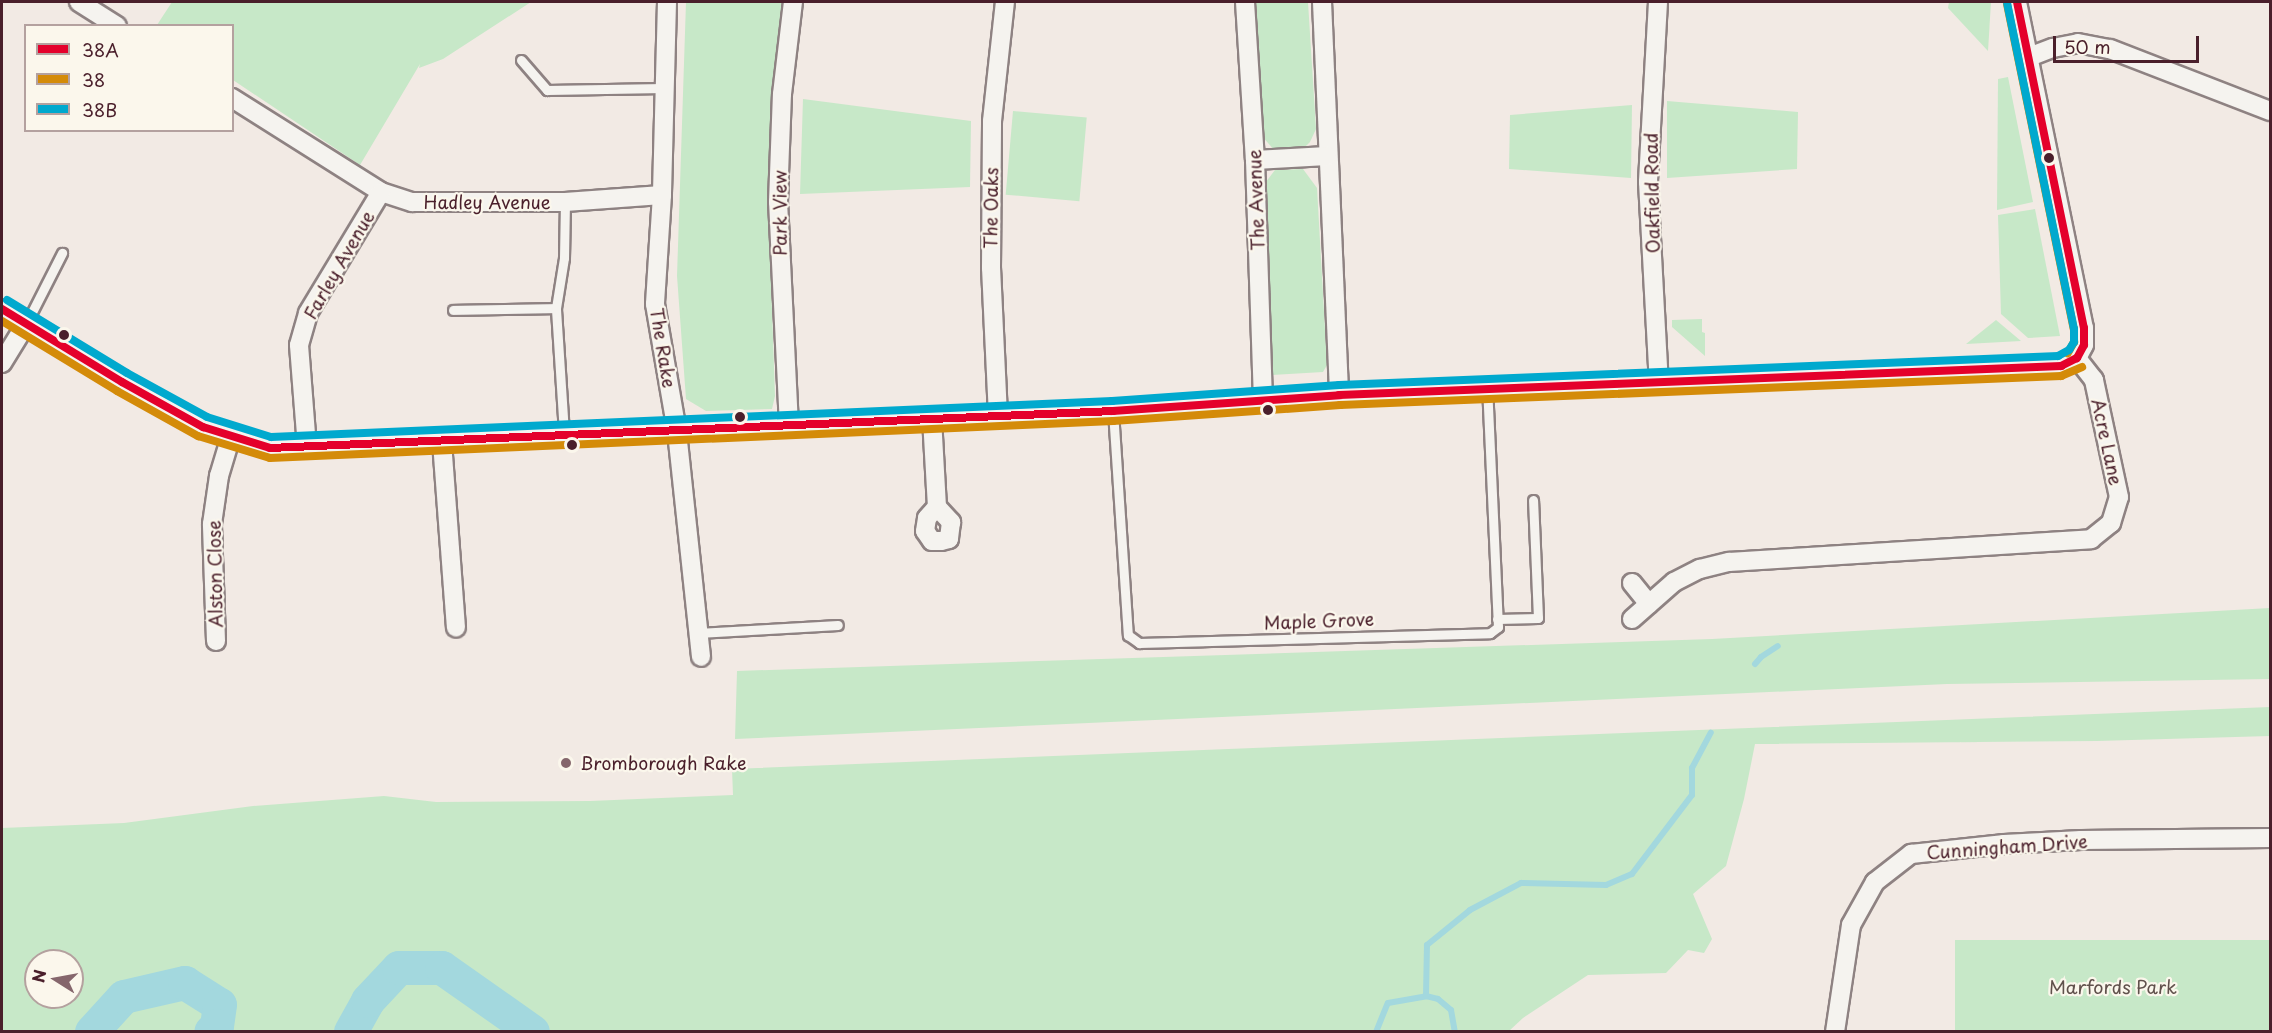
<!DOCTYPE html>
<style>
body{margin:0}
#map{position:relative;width:2272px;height:1033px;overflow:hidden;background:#f2eae4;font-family:"Playpen Sans",sans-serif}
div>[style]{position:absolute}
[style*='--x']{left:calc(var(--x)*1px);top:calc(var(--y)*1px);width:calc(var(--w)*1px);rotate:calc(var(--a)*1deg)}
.green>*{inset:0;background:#c7e8c8;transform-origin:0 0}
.stream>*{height:6px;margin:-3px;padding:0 3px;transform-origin:3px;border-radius:3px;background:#a3d8de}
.river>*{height:34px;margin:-17px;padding:0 17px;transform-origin:17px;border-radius:17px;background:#a3d8de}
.roads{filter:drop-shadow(2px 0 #8e8282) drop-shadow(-2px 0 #8e8282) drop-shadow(0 2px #8e8282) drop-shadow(0 -2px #8e8282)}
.service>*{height:9px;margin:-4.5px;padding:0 4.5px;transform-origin:4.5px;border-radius:4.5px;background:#f5f3ef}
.minor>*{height:18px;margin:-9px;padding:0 9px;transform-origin:9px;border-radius:9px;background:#f5f3ef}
.bus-1>*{height:8px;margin:-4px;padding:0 4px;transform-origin:4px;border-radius:4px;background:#e4002b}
.bus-2>*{height:8px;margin:-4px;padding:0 4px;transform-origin:4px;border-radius:4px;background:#d48b09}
.bus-3>*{height:8px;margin:-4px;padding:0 4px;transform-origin:4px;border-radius:4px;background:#00a9ce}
.dots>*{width:16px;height:16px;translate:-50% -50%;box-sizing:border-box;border:3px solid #fbf7ec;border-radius:50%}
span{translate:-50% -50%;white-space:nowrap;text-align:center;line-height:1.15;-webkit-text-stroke:4.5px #fbf7ec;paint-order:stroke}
.street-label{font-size:18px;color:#4a1f2b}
.poi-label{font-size:18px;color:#4a1f2b}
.left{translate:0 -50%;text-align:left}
.park-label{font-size:18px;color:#60514c}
.frame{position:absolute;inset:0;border:3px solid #4a1f2b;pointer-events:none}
.legend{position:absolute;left:24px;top:24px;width:210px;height:108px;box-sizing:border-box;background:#fbf7ec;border:2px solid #b4a19f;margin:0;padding:8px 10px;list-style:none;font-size:18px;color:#4a1f2b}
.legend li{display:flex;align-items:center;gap:12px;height:30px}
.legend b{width:30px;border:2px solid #b4a19f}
.north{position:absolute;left:24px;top:949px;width:60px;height:60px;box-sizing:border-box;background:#fbf7ec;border:2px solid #b4a19f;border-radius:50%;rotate:281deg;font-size:16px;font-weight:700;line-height:24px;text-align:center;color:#4a1f2b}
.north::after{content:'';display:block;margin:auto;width:21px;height:27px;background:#85666c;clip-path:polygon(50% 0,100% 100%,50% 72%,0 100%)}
.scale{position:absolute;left:2053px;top:36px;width:146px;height:27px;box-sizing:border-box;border:3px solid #4a1f2b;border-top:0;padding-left:8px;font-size:18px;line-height:21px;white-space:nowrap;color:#4a1f2b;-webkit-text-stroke:4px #fbf7ec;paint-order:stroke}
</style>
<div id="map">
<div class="green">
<i style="clip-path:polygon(172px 2px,531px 2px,443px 59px,419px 68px,420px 64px,360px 165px,233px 80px,232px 26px,157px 25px)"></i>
<i style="clip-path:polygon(686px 2px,783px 2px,771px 108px,769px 222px,775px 396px,772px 409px,706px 411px,686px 399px,677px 276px)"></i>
<i style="clip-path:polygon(1253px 2px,1308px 2px,1316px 129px,1310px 142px,1303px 149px,1275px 151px,1260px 134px)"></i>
<i style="clip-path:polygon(1949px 2px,1991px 2px,1988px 51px,1948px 8px)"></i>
<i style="clip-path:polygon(2008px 77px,2033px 202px,1997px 210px,1998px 79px)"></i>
<i style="clip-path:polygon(803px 99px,971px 121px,970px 187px,800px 194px)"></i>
<i style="clip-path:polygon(1667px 101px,1798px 112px,1797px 169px,1667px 178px)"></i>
<i style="clip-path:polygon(1632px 105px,1631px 178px,1509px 169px,1510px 115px)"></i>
<i style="left:1013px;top:111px;width:74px;height:84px;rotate:5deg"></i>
<i style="clip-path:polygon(1303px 169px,1317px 188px,1327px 365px,1323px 372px,1272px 375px,1268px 369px,1262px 187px,1275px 170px)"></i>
<i style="clip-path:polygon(2035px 209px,2060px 336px,2028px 338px,2001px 314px,1998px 215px)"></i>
<i style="clip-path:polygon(1702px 319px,1702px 332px,1705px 333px,1705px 356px,1672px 327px,1672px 320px)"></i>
<i style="clip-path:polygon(1996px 320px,2021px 341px,1966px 344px)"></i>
<i style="clip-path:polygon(2270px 608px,2270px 679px,1947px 684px,735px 739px,737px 671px,1712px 639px)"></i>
<i style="clip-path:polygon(evenodd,2270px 707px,2270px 736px,2097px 741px,1755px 744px,1744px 799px,1726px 866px,1693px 894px,1712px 939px,1704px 953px,1688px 950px,1666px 973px,1588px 975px,1523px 1018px,1509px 1031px,2px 1031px,2px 828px,124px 823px,253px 806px,384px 796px,436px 802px,590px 801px,733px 795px,732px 769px,2270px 707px,36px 961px,72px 961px,72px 997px,36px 997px,36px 961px)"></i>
<i style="left:1955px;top:940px;width:315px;height:91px"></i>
</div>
<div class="stream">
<i style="--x:1755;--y:664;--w:9;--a:-49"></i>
<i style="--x:1761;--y:657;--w:20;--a:-33"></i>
<i style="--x:1426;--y:996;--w:12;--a:14"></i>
<i style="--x:1438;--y:999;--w:17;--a:40"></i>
<i style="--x:1451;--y:1010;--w:22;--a:80"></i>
<i style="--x:1376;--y:1032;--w:31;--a:-68"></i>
<i style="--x:1388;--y:1003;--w:39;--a:-10"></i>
<i style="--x:1426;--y:996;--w:51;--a:-88.9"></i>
<i style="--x:1427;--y:945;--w:55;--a:-39.1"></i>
<i style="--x:1470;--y:910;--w:58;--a:-27.9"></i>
<i style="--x:1521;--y:883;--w:85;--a:1.3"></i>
<i style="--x:1606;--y:885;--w:28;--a:-23"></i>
<i style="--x:1632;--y:874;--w:99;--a:-52.8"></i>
<i style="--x:1692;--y:795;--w:27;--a:-90"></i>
<i style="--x:1692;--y:768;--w:40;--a:-62"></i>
</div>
<div class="river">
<i style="--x:92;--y:1032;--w:47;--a:-47.6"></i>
<i style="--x:124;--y:997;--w:63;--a:-12.9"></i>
<i style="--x:185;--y:983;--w:41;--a:32.2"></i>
<i style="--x:220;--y:1005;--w:21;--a:98"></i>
<i style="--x:217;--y:1026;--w:8;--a:135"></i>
<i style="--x:351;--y:1032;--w:35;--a:-61"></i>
<i style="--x:368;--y:1001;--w:45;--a:-46.8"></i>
<i style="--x:399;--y:968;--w:43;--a:0"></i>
<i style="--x:442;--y:968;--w:111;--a:35.1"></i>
</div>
<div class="roads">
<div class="service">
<i style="--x:521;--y:60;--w:40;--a:49"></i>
<i style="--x:547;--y:90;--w:117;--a:-1"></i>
<i style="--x:453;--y:310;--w:103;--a:-1.1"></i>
<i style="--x:26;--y:324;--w:80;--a:-63.1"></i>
<i style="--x:1113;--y:411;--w:225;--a:86.2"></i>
<i style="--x:1128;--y:635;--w:14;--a:36"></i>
<i style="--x:1139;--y:643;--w:351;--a:-1.6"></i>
<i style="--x:1490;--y:633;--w:10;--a:-37"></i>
<i style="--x:1498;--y:627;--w:238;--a:-92.6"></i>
<i style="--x:564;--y:433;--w:125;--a:-93.7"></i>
<i style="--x:556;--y:308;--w:51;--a:-80.9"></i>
<i style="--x:564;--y:258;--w:56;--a:-89"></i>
<i style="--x:1497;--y:619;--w:41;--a:-1.4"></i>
<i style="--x:1538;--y:618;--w:118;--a:-92.4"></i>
<i style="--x:698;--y:633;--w:140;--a:-3.3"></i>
</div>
<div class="minor">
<i style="--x:79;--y:2;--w:45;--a:32.3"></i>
<i style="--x:667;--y:2;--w:193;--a:91.5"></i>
<i style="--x:662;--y:195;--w:109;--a:93.7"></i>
<i style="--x:655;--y:304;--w:130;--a:80.2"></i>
<i style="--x:677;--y:432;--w:226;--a:83.9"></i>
<i style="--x:1245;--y:2;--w:158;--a:86.4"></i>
<i style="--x:1255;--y:160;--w:238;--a:88.1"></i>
<i style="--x:1322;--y:2;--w:393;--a:87.5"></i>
<i style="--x:1658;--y:2;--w:180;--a:93.2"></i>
<i style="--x:1648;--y:182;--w:202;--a:86.9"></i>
<i style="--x:2017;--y:2;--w:333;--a:78.4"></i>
<i style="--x:2084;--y:328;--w:17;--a:90"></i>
<i style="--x:2084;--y:345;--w:15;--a:118"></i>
<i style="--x:2029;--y:57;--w:26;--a:-21"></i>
<i style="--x:2053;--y:48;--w:25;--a:-11"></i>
<i style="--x:2078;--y:43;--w:33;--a:11"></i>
<i style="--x:2110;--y:49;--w:172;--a:21.2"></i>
<i style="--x:232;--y:98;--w:176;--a:32.2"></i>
<i style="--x:381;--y:192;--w:33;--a:18"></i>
<i style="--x:412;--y:202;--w:153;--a:0"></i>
<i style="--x:565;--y:202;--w:97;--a:-4.1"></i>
<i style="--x:1255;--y:160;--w:72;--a:-3.2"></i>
<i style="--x:2;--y:309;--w:140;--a:31.3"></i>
<i style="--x:122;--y:382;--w:93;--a:29.1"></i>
<i style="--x:203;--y:427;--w:70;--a:17.4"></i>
<i style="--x:270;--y:448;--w:844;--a:-2.51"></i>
<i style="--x:1113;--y:411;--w:227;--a:-4"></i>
<i style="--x:1339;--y:395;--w:320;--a:-2"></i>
<i style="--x:1659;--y:384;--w:402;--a:-2.6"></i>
<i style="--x:2061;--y:366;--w:18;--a:-27"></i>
<i style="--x:2;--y:363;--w:46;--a:-58.4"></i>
<i style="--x:998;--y:416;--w:148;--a:-92.7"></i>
<i style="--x:991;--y:268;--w:147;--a:-89.6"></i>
<i style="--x:992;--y:121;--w:120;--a:-83.8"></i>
<i style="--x:932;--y:418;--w:89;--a:86.8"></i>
<i style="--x:937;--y:507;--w:21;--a:47"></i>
<i style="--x:951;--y:522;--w:17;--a:97"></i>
<i style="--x:949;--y:539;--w:8;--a:166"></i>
<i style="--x:941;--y:541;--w:9;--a:180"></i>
<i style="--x:932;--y:541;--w:12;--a:-125"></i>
<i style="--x:925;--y:531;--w:13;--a:-81"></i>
<i style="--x:927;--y:518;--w:15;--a:-48"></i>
<i style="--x:789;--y:426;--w:224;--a:-92.8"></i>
<i style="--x:778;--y:202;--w:108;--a:-87.9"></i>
<i style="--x:782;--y:94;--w:93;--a:-83.2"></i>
<i style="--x:442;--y:442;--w:186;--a:85.7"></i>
<i style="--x:307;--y:447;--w:102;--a:-94.5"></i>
<i style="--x:299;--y:345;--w:33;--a:-74"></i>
<i style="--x:308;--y:313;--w:141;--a:-58.9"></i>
<i style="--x:1632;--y:583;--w:27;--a:51"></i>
<i style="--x:1632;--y:619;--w:56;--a:-41.4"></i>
<i style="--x:1674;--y:582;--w:29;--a:-27"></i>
<i style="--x:1700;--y:569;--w:30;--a:-14"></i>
<i style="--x:1729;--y:562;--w:363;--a:-3.6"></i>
<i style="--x:2091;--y:539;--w:26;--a:-39"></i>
<i style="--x:2111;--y:523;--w:27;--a:-73"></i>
<i style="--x:2119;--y:497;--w:120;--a:-102.1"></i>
<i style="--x:2094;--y:380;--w:28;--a:-128"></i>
<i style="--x:216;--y:641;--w:117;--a:-92"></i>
<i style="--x:212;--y:524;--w:49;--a:-81.7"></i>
<i style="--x:219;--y:476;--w:42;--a:-73.3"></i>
<i style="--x:1835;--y:1032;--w:108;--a:-81.5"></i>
<i style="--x:1851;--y:925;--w:49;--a:-60.8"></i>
<i style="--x:1875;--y:882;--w:46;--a:-37.9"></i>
<i style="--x:1911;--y:854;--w:94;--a:-6.1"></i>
<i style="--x:2004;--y:844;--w:77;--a:-3"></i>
<i style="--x:2081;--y:840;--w:189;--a:-0.6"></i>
</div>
</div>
<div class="bus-1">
<i style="--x:2017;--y:2;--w:333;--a:78.4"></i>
<i style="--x:2084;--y:328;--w:17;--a:90"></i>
<i style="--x:2084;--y:345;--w:15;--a:118"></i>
<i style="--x:2;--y:309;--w:140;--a:31.3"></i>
<i style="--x:122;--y:382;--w:93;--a:29.1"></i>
<i style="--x:203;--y:427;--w:70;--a:17.4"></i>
<i style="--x:270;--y:448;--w:844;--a:-2.51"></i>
<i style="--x:1113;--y:411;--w:227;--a:-4"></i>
<i style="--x:1339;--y:395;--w:723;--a:-2.3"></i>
<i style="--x:2061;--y:366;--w:18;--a:-27"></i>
</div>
<div class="bus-2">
<i style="--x:2007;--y:4;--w:332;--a:78.4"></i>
<i style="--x:2074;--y:329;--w:13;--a:90"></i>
<i style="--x:2074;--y:342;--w:13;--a:119"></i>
<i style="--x:2;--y:321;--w:135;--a:31.3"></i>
<i style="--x:117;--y:391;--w:93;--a:29.1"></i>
<i style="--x:198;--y:436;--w:75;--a:17"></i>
<i style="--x:270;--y:458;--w:844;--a:-2.51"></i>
<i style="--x:1113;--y:421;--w:228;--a:-4"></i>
<i style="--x:1340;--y:405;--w:722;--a:-2.3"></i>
<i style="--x:2061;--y:376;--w:23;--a:-23"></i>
</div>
<div class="bus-3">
<i style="--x:7;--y:300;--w:140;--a:31.3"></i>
<i style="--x:127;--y:373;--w:91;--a:28.8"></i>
<i style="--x:207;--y:417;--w:67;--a:17.4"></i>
<i style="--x:271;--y:437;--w:842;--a:-2.45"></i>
<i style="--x:1112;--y:401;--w:228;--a:-4"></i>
<i style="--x:1339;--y:385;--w:720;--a:-2.31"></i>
<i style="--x:2058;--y:356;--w:13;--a:-29"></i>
<i style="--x:2069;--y:350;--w:9;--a:-58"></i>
<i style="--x:2074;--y:342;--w:13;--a:-90"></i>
<i style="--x:2074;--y:329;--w:332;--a:-101.6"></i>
</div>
<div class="dots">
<i style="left:2049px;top:158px;background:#4a1f2b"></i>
<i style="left:64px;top:335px;background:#4a1f2b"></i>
<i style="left:1268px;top:410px;background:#4a1f2b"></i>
<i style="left:740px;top:417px;background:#4a1f2b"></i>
<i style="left:572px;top:445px;background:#4a1f2b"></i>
<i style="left:566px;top:763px;background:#85666c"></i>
</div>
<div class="street-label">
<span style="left:1652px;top:193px;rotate:-91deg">Oakfield Road</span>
<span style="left:1256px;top:200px;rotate:-92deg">The Avenue</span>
<span style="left:487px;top:202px">Hadley Avenue</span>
<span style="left:991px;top:208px;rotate:-89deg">The Oaks</span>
<span style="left:780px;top:213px;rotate:-90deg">Park View</span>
<span style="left:339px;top:265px;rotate:-60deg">Farley Avenue</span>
<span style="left:663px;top:348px;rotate:81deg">The Rake</span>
<span style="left:2107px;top:442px;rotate:78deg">Acre Lane</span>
<span style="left:215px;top:574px;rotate:-91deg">Alston Close</span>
<span style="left:1319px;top:621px;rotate:-2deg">Maple Grove</span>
<span style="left:2007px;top:847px;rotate:-4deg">Cunningham Drive</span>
</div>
<div class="poi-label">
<span class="left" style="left:580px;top:763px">Bromborough Rake</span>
</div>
<div class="park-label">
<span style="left:2113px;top:987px">Marfords Park</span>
</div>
<div class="frame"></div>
<ul class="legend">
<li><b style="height:8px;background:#e4002b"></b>38A</li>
<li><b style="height:8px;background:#d48b09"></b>38</li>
<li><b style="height:8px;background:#00a9ce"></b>38B</li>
</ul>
<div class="north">N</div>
<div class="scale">50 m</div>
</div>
